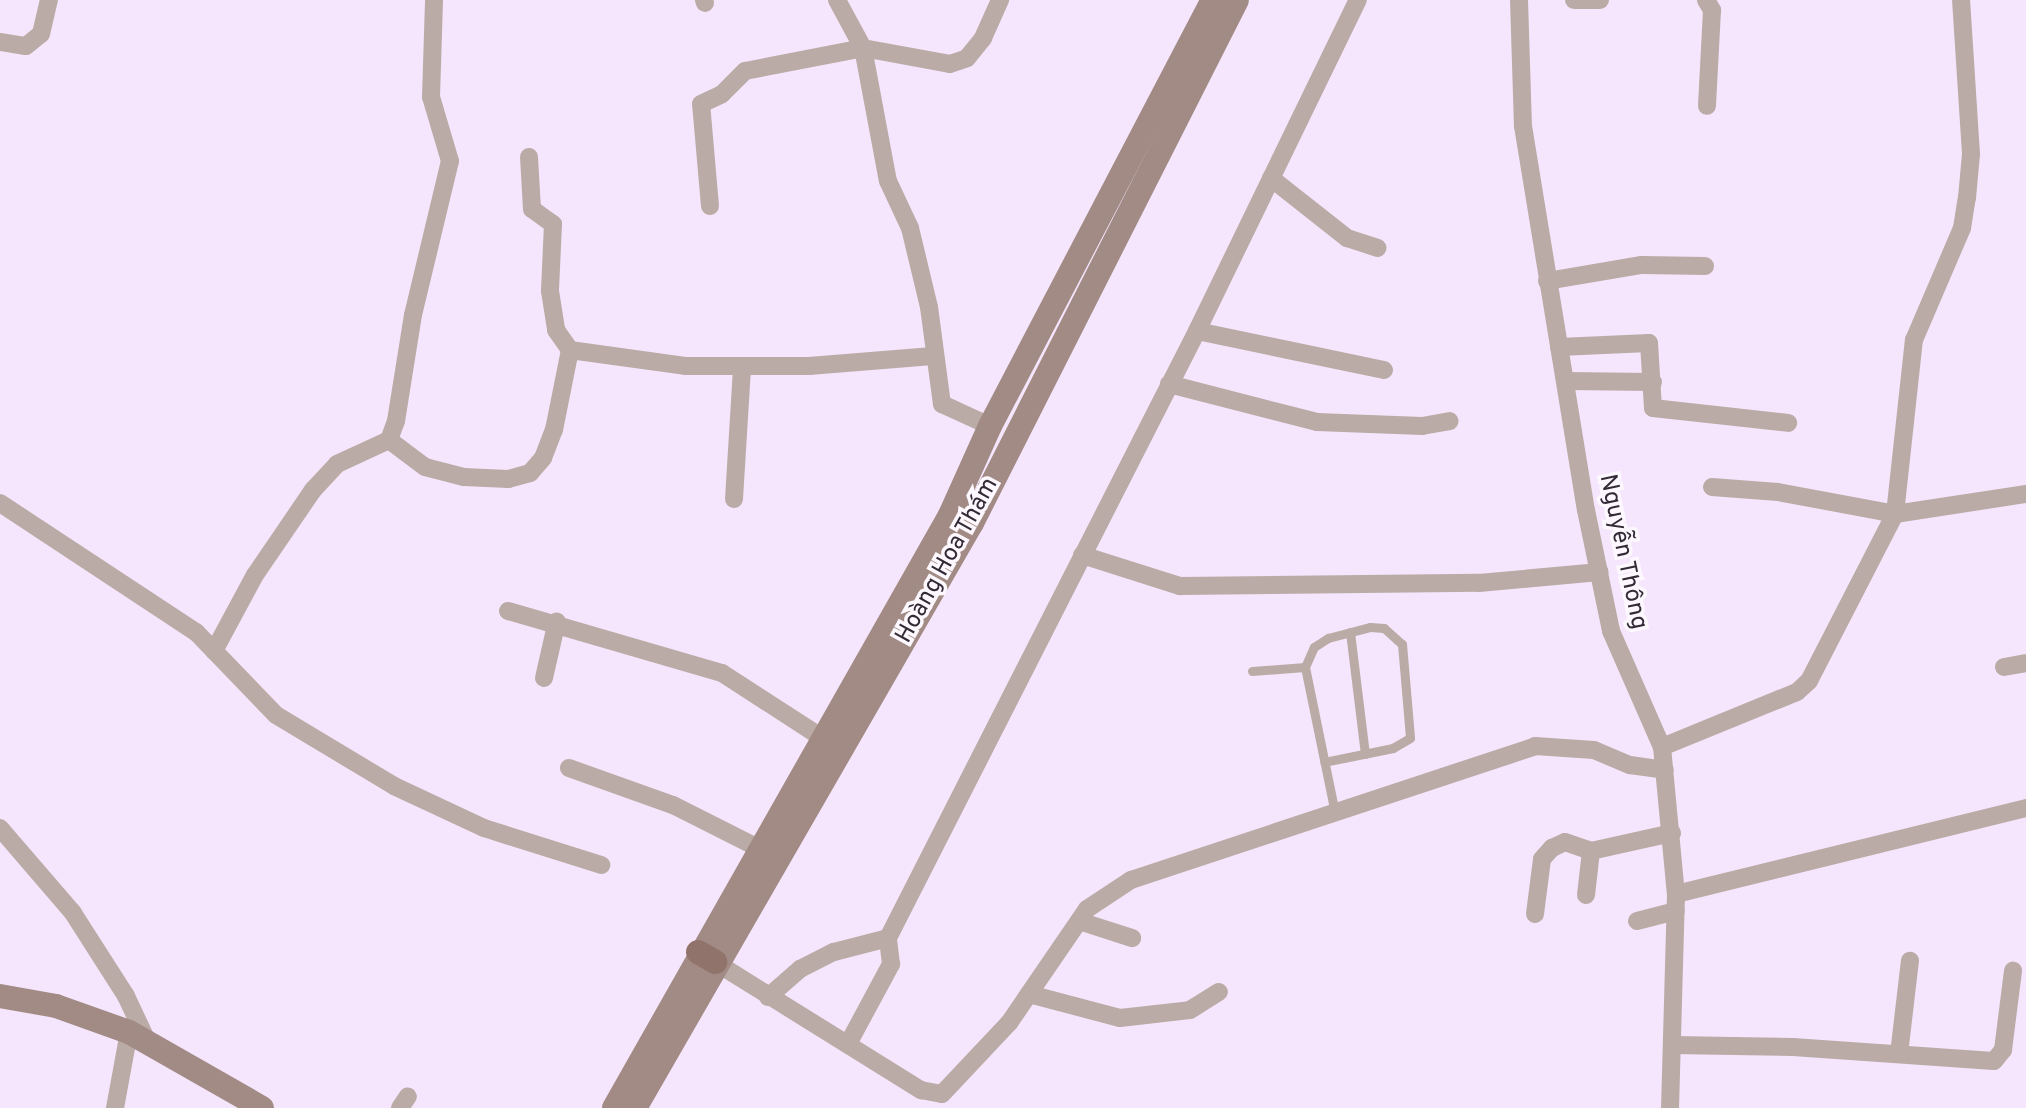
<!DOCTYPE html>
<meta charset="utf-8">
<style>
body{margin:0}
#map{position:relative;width:2026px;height:1108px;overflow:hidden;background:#f5e6fd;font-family:Overpass,sans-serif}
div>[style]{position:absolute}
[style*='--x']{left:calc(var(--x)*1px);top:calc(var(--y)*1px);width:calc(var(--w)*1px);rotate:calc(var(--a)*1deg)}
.lane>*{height:9px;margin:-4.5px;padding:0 4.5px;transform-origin:4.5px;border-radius:4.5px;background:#bbaba6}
.street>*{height:18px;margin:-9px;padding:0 9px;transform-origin:9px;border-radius:9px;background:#bbaba6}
.secondary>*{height:24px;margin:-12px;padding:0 12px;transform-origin:12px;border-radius:12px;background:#a28b84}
.primary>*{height:24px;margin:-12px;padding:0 12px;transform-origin:12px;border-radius:12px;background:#90746c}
span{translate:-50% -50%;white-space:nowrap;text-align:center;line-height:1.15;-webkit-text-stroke:7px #fcf8fe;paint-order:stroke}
.street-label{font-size:24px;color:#322a35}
</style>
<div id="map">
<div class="lane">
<i style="--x:1350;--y:632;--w:123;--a:83"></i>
<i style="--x:1305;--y:667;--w:149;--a:78.4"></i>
<i style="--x:1252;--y:671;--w:53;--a:-4.3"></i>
<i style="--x:1305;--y:667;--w:22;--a:-66"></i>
<i style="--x:1314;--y:647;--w:17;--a:-33"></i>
<i style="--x:1328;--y:638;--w:43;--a:-14.7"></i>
<i style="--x:1370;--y:627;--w:14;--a:4"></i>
<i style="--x:1384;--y:628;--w:24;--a:42"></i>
<i style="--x:1402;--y:644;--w:94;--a:85.1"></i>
<i style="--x:1410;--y:738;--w:20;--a:150"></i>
<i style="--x:1393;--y:748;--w:70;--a:168.5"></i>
</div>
<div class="street">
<i style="--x:704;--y:0;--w:3;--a:72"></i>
<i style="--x:837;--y:0;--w:55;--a:61.6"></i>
<i style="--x:863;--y:48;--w:135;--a:79.4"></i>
<i style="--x:888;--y:181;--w:52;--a:64.9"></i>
<i style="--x:910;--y:228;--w:81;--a:76.5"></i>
<i style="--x:929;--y:307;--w:98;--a:82.4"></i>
<i style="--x:942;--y:404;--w:53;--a:24.6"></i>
<i style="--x:1519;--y:0;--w:126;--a:88.2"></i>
<i style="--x:1523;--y:126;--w:389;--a:80.7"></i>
<i style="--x:1586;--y:510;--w:124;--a:78.3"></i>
<i style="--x:1611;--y:631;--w:127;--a:66.3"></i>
<i style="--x:1662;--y:747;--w:148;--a:84.6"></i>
<i style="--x:1676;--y:894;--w:214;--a:91.6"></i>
<i style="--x:1574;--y:0;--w:26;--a:0"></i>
<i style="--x:1706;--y:0;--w:12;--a:59"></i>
<i style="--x:1712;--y:10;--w:96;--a:93"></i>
<i style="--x:0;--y:42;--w:26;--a:9"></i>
<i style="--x:26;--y:46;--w:19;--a:-39"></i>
<i style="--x:41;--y:34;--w:35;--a:-77"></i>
<i style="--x:529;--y:157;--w:52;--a:86.7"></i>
<i style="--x:532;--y:209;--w:26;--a:36"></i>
<i style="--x:553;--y:224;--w:67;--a:92.6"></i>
<i style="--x:550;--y:291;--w:39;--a:81"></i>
<i style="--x:556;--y:330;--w:24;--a:55"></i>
<i style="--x:570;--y:350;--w:116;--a:7.9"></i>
<i style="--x:685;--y:366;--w:124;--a:0"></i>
<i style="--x:809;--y:366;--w:124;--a:-4.6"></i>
<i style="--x:1271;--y:178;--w:97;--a:38.3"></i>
<i style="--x:1347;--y:238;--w:32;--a:18"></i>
<i style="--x:710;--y:206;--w:102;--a:-95"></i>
<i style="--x:701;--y:104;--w:23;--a:-25"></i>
<i style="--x:722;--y:94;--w:33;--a:-45"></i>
<i style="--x:745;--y:71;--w:120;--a:-11"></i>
<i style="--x:863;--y:48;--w:88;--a:10.4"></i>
<i style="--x:950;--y:64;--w:18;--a:-19"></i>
<i style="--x:967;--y:58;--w:26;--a:-51"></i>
<i style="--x:983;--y:38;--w:42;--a:-65.9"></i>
<i style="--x:1547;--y:281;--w:96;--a:-9.6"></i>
<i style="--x:1642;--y:265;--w:63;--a:0.9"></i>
<i style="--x:1197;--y:331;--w:191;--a:11.8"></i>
<i style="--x:1559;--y:347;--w:90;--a:-2.5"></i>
<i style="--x:1649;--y:343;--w:65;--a:86.5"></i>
<i style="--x:1653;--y:408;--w:136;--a:6.3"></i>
<i style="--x:1566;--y:381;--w:87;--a:0.7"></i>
<i style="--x:1169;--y:384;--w:153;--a:14.4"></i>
<i style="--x:1317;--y:422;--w:105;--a:2.2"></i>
<i style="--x:1422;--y:426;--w:28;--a:-10"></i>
<i style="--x:389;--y:440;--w:45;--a:36.9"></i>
<i style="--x:425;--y:467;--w:40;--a:14.4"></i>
<i style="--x:464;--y:477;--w:44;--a:2.6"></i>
<i style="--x:508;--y:479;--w:23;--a:-15"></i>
<i style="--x:530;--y:473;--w:20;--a:-49"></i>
<i style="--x:543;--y:458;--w:30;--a:-69"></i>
<i style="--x:554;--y:430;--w:82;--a:-78.7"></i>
<i style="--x:1712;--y:487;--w:66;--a:4.3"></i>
<i style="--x:1778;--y:492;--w:119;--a:10.6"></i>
<i style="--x:1895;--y:514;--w:175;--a:-83.8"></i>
<i style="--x:1914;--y:340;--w:122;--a:-66.8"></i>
<i style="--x:1962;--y:228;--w:30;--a:-81"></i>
<i style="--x:1967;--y:198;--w:44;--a:-84.8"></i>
<i style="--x:1971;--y:154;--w:154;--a:-93.7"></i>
<i style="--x:734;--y:499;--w:132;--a:-86.5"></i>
<i style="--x:0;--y:503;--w:235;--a:33.4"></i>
<i style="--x:196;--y:632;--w:115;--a:46.1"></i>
<i style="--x:276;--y:715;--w:138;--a:31"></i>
<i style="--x:394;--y:786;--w:99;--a:25"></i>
<i style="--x:484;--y:828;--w:123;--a:17.5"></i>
<i style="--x:1082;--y:555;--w:103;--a:17.6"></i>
<i style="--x:1180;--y:586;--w:299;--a:-0.6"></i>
<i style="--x:1479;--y:583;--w:121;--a:-5.2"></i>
<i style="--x:508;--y:611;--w:223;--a:16.2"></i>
<i style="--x:722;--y:673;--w:118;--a:32.9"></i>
<i style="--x:214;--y:651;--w:86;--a:-61.7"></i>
<i style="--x:255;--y:575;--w:103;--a:-55.7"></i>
<i style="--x:313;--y:490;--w:35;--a:-47"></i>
<i style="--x:337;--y:464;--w:57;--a:-24.8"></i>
<i style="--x:389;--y:440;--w:20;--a:-70"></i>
<i style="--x:396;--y:421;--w:107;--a:-80.9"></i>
<i style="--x:413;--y:315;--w:158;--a:-76.5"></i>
<i style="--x:450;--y:161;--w:67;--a:-106.5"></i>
<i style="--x:431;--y:97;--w:97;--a:-88.2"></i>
<i style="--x:2004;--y:667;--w:22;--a:-10"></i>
<i style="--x:544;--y:678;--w:58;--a:-77.2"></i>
<i style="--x:1662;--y:747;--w:146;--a:-22.2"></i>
<i style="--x:1797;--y:692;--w:16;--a:-43"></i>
<i style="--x:1809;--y:681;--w:188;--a:-62.8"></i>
<i style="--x:1895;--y:514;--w:133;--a:-8.7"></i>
<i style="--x:569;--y:768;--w:110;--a:19.6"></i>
<i style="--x:673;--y:805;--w:95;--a:26.8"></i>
<i style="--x:0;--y:828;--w:112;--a:49.3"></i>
<i style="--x:73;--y:913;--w:98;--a:57.4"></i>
<i style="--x:126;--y:996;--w:52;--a:64.9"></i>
<i style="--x:1676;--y:894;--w:360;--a:-13.8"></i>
<i style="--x:1586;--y:895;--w:44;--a:-83.5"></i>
<i style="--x:1535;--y:914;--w:55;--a:-82.7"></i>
<i style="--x:1542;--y:859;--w:15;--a:-48"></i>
<i style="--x:1552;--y:848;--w:14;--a:-25"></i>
<i style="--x:1565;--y:842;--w:28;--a:19"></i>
<i style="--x:1591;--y:851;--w:83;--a:-12.5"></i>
<i style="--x:1079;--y:921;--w:56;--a:17.8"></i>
<i style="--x:1637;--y:921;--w:40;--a:-14.4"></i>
<i style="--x:715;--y:962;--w:243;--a:31.9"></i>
<i style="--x:921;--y:1090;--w:21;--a:11"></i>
<i style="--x:942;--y:1094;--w:98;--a:-46.7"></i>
<i style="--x:1009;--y:1023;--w:138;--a:-55.6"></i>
<i style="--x:1087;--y:909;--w:53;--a:-33.4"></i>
<i style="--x:1131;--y:880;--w:426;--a:-18.3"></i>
<i style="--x:1535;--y:746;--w:59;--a:3.9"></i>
<i style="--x:1594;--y:750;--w:39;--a:23"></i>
<i style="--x:1630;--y:765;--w:35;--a:8"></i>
<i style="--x:1029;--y:994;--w:94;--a:14.8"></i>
<i style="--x:1120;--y:1018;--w:70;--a:-6.5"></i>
<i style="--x:1190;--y:1010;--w:34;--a:-32"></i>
<i style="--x:768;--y:997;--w:43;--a:-41.2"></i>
<i style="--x:800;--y:969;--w:38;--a:-27"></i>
<i style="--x:834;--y:952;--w:56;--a:-14.5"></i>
<i style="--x:848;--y:1044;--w:91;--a:-61.7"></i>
<i style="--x:891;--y:964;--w:26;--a:-97"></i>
<i style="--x:888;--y:938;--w:681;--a:-63.02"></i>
<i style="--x:1197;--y:331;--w:368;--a:-64.1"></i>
<i style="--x:1672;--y:1045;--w:121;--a:0.9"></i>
<i style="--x:1793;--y:1047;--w:201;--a:4"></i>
<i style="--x:1994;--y:1061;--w:14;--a:-51"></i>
<i style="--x:2003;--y:1050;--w:80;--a:-82.8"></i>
<i style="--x:1899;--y:1054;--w:94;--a:-83.3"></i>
<i style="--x:115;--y:1108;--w:77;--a:-79.6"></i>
<i style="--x:400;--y:1108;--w:14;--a:-56"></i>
</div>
<div class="secondary">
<i style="--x:0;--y:996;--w:57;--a:10.1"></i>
<i style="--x:56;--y:1006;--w:77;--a:19.6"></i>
<i style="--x:129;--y:1032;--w:153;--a:29.7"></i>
<i style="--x:614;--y:1108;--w:682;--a:-60.46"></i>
<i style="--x:950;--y:515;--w:98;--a:-65.8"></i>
<i style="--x:990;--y:426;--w:481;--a:-62.4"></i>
<i style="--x:635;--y:1108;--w:675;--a:-60.06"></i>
<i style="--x:972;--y:523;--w:586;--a:-63.13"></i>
</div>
<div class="primary">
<i style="--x:698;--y:952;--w:20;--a:30"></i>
</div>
<div class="street-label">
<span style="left:1622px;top:552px;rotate:78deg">Nguyễn Thông</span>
<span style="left:948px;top:561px;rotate:-61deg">Hoàng Hoa Thám</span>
</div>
</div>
